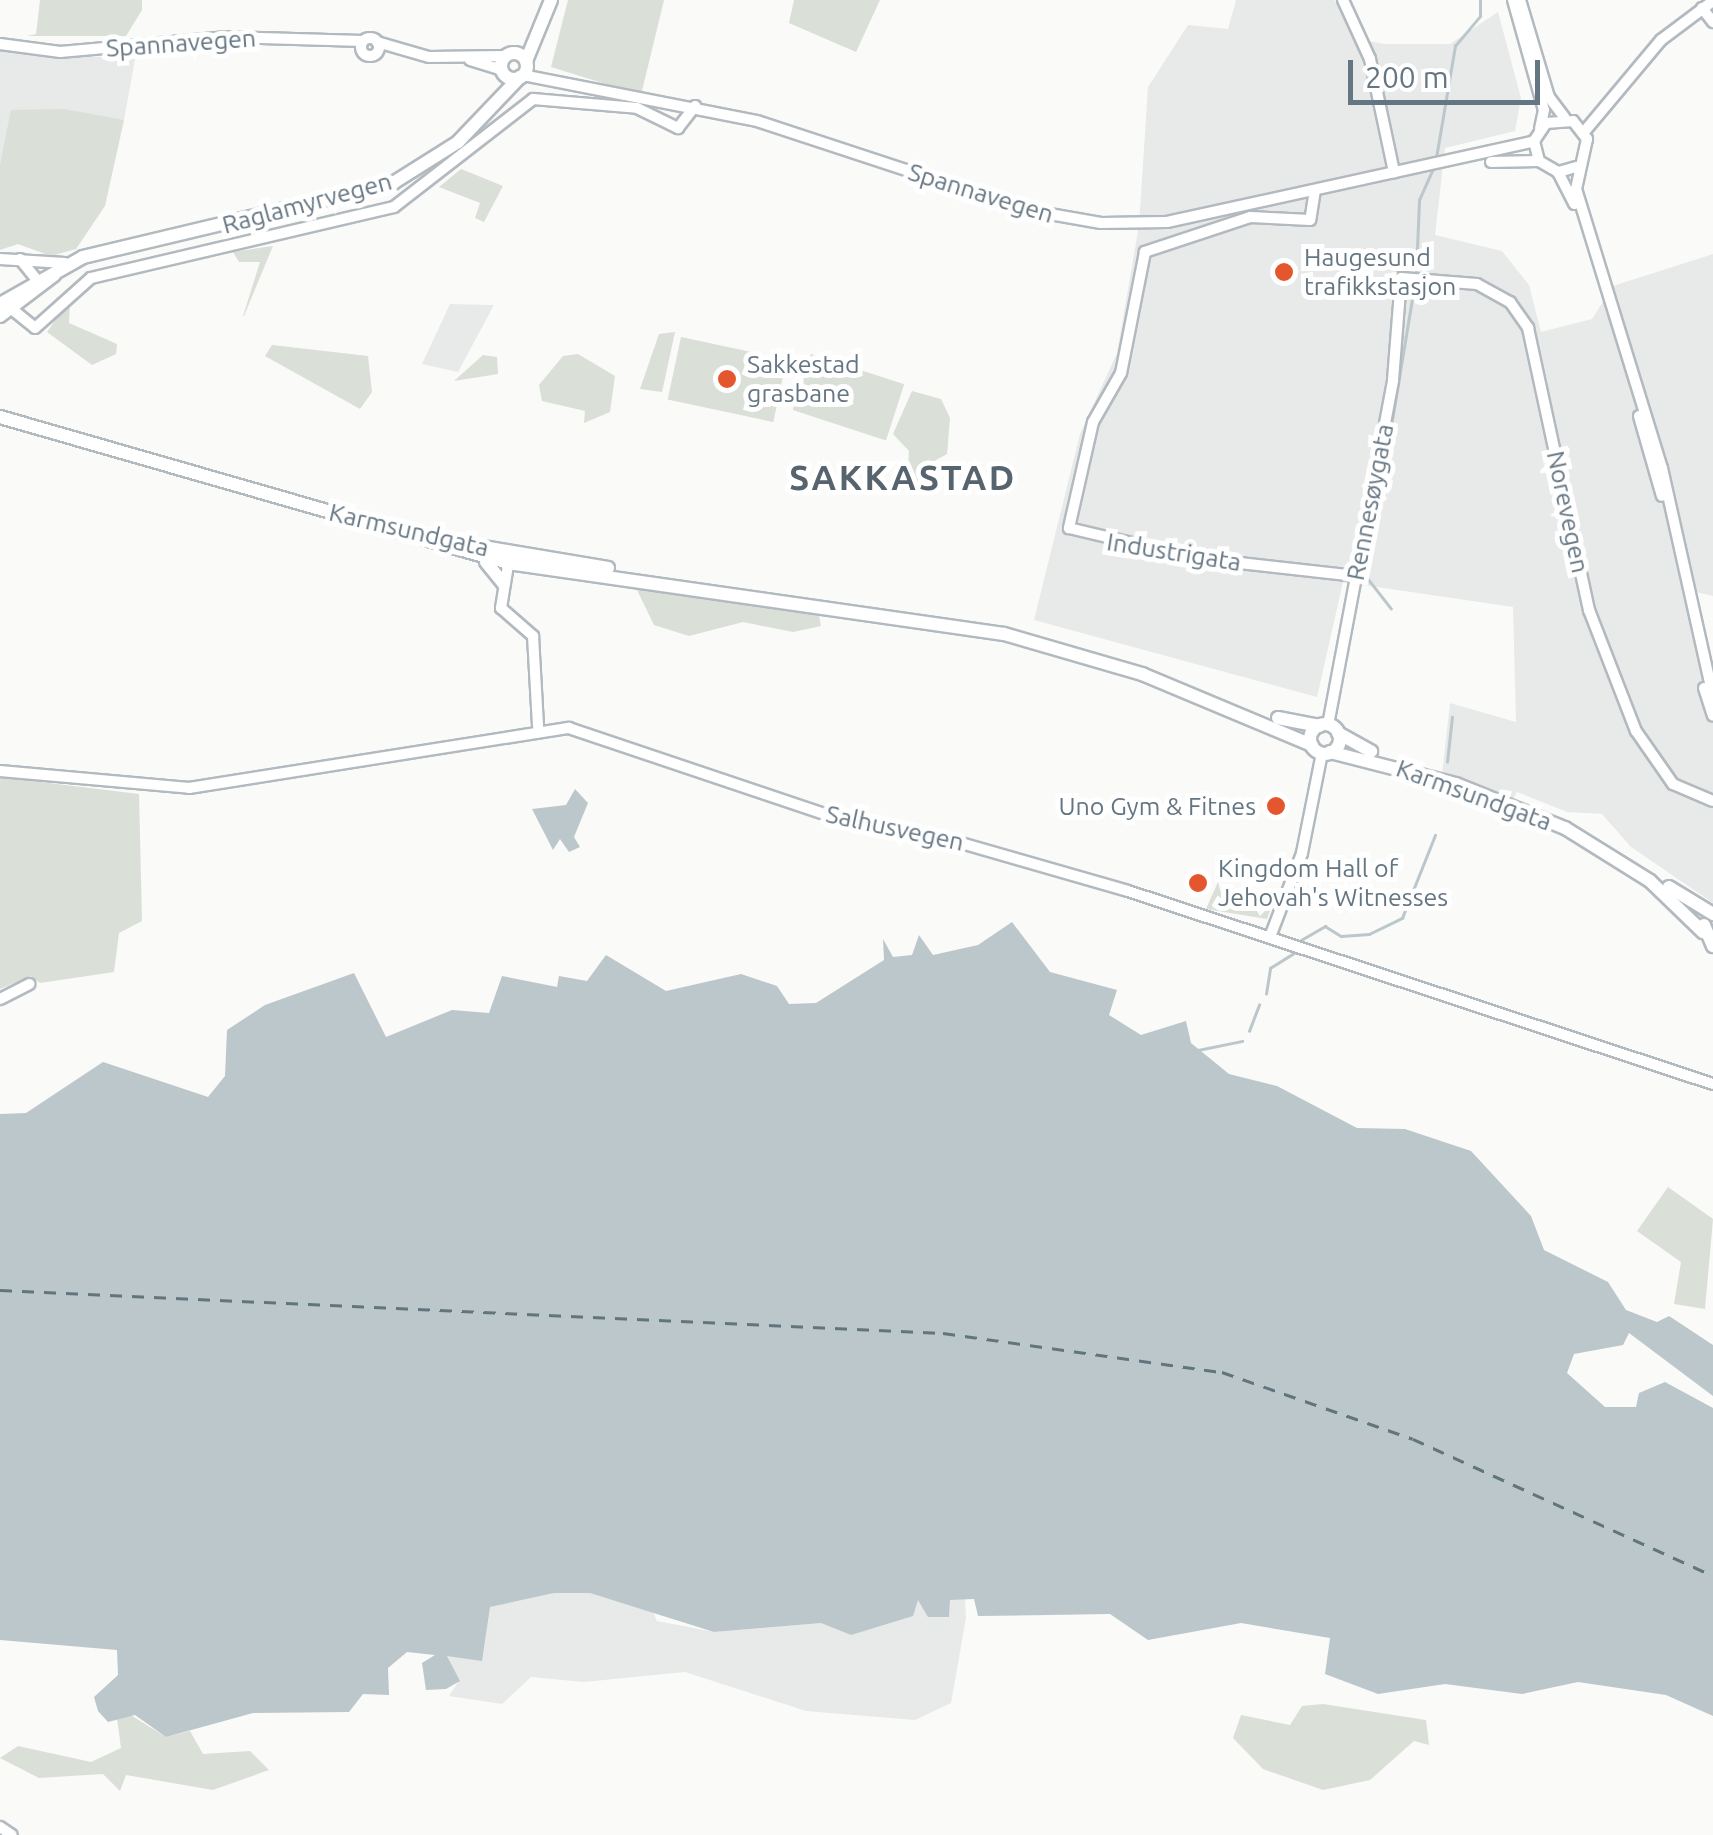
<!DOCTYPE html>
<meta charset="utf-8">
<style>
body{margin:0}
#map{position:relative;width:1713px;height:1835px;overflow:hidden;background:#fafaf8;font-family:Ubuntu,sans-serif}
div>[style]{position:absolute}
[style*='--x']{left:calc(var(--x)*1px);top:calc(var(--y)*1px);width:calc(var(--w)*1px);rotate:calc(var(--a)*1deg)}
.built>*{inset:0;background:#e8e9e9}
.green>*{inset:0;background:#dadfd7;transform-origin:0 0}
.water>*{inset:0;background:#bbc7cb}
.stream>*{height:2.5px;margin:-1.25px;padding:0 1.25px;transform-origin:1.25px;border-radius:1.25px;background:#bbc7cb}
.ferry>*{height:2.5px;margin-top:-1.25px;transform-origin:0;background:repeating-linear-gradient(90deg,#60757c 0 12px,transparent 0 22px)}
.roads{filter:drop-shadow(2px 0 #b3babf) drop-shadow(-2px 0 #b3babf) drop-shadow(0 2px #b3babf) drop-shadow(0 -2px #b3babf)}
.secondary>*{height:10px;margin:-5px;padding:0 5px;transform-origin:5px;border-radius:5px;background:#fff}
.secondary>.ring{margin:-5px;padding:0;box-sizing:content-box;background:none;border:10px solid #fff;border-radius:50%}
.highway>*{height:12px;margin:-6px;padding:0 6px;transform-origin:6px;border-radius:6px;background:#fff}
.highway>.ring{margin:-6px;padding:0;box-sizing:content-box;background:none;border:12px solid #fff;border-radius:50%}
.dots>*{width:28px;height:28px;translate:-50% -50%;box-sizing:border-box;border:5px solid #fff;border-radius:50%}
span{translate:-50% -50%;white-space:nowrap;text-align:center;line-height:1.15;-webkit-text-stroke:10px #fff;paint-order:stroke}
.street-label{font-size:25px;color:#657683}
.poi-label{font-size:25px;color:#657683}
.left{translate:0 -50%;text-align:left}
.right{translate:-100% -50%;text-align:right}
.district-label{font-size:35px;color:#57646e;font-weight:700;letter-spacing:2.5px}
.scale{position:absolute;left:1348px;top:60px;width:192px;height:45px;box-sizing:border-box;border:5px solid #657683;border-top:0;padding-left:12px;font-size:30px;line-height:35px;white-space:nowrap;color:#657683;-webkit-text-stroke:8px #fff;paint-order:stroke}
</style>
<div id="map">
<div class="built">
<i style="clip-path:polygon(1236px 0,1335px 0,1353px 38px,1384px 44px,1450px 44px,1498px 12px,1521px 98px,1515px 131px,1445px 148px,1435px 235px,1502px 251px,1529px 285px,1541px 332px,1592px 319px,1613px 286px,1713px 254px,1713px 596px,1696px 592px,1695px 604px,1713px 681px,1713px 903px,1631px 847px,1602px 814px,1567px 812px,1517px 792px,1510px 804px,1441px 784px,1450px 703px,1516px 722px,1513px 607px,1343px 582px,1317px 697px,1034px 620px,1080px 434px,1117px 353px,1139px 225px,1148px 87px,1188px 25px,1228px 29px)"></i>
<i style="clip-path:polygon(0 51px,135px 59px,124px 120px,12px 110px,0 164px)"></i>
<i style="clip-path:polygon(450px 304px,494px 305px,458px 372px,422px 364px)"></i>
<i style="clip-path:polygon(553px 1593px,590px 1593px,653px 1612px,657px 1621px,715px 1632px,821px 1623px,851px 1635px,880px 1619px,905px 1619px,918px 1600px,949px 1616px,950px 1600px,965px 1599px,966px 1618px,951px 1703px,915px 1720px,806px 1711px,685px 1672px,584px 1682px,531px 1677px,502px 1704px,449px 1696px,459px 1681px,447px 1656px,490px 1607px)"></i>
</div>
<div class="green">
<i style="clip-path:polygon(40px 0,142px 0,142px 10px,126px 36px,27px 36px,36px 34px)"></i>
<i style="clip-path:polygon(568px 0,664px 0,641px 95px,551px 67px)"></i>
<i style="clip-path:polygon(794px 0,880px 0,856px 52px,789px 23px)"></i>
<i style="clip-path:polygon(64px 109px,124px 120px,105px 206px,76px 249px,51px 256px,18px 244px,0 250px,0 164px,11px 110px)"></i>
<i style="clip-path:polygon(461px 169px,503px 186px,484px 222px,475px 218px,480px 203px,439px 187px)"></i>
<i style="clip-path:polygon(273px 246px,244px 316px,243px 316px,260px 262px,239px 262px,233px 252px)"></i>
<i style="clip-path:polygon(70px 299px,69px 323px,117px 344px,116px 354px,92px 365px,47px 332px)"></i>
<i style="clip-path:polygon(675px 332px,662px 392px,640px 389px,659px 334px)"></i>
<i style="left:681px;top:337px;width:108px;height:64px;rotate:12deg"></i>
<i style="clip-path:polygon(272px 345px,368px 356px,372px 392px,360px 409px,265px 356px)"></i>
<i style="clip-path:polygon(578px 354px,615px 376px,610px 412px,584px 423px,585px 411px,542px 401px,539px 385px,563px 356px)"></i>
<i style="left:811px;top:354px;width:98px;height:59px;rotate:18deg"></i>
<i style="clip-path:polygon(483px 355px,497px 357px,498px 374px,454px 381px)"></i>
<i style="clip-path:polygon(912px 391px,941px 399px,950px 418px,947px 454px,925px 466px,920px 484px,907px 484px,909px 451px,893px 434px)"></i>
<i style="clip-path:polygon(636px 588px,770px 603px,819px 615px,821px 626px,793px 632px,743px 622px,689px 636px,654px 625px)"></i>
<i style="clip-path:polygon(0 777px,139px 794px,142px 921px,119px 933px,114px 972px,40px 983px,31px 976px,0 989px)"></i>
<i style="clip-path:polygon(1218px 882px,1223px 901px,1211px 909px,1247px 896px,1260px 916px,1273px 903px,1267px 919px,1206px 909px)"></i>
<i style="clip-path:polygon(1668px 1187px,1713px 1219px,1705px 1309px,1674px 1304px,1681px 1262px,1637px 1231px)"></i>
<i style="clip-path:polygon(1323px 1704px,1426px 1720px,1429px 1745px,1414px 1741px,1370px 1780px,1323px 1790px,1263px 1769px,1233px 1738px,1241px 1715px,1290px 1725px,1302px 1706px)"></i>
<i style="clip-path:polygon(129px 1714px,166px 1737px,190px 1731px,203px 1754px,250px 1751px,269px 1770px,213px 1790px,126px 1775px,120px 1791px,103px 1774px,39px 1778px,0 1758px,18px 1746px,91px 1762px,121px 1748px,117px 1718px)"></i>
</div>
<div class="water">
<i style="clip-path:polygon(575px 789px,588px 803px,574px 837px,580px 847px,569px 852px,560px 839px,553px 850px,532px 809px,566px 805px)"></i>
<i style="clip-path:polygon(1012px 922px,1050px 972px,1117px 990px,1109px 1015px,1141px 1035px,1186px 1021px,1191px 1043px,1229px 1074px,1277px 1086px,1357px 1128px,1405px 1129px,1471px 1151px,1531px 1216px,1544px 1250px,1608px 1282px,1626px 1310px,1657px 1322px,1669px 1316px,1713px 1345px,1713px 1396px,1629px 1333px,1623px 1345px,1574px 1354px,1567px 1373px,1605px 1407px,1636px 1407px,1639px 1393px,1665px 1382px,1713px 1408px,1713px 1716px,1666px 1695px,1578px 1682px,1522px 1694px,1445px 1684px,1378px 1694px,1325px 1674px,1330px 1638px,1241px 1623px,1148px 1640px,1110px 1614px,978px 1616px,974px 1599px,950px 1600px,949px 1617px,928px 1617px,918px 1600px,913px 1616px,851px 1635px,821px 1623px,714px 1632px,590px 1593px,554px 1593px,490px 1607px,482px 1661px,447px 1656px,460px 1681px,446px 1689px,426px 1690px,422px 1663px,435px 1655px,407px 1652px,388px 1668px,389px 1695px,363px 1694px,349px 1712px,253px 1713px,166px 1737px,135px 1715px,108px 1722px,98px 1711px,94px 1697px,118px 1675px,117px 1650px,0 1640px,0 1114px,26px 1113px,103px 1062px,208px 1097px,225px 1076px,227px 1030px,265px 1005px,354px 973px,386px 1037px,452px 1010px,489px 1013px,502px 976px,557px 987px,559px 976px,587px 981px,606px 955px,666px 991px,741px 974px,777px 986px,789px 1004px,816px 1003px,884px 960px,883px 939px,893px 957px,912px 955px,919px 935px,933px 955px,978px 945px)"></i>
</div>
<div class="stream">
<i style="--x:1436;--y:158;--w:114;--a:-80.4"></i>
<i style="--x:1455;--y:46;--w:39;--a:-50"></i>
<i style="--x:1480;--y:16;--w:16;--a:-90"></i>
<i style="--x:1416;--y:273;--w:73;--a:-87.6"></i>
<i style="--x:1419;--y:200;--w:37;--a:-66"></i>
<i style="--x:1391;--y:609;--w:41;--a:-128"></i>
<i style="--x:1366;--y:577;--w:300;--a:-80.6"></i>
<i style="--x:1447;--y:762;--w:45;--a:-83.7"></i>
<i style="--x:1301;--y:940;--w:28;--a:-30"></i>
<i style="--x:1325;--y:926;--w:19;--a:32"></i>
<i style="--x:1341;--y:936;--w:28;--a:-4"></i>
<i style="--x:1369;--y:934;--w:37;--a:-26"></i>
<i style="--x:1402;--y:918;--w:89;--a:-68.3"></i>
<i style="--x:1266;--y:994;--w:26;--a:-81"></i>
<i style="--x:1270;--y:968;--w:28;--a:-32"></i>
<i style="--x:1249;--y:1031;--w:28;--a:-69"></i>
<i style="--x:1198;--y:1050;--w:45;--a:-11.6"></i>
</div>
<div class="ferry">
<i style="--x:0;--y:1290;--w:944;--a:2.61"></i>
<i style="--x:943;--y:1333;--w:282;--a:8"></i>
<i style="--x:1222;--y:1372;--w:202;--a:19.3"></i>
<i style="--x:1413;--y:1439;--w:330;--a:24.5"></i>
</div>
<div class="roads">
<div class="secondary">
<i style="--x:1343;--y:0;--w:65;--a:65.4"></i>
<i style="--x:1370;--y:59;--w:116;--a:78"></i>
<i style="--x:1513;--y:0;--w:114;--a:74.3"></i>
<i style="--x:1544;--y:110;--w:19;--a:102"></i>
<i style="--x:1520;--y:0;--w:101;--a:73.4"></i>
<i style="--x:1549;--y:97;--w:26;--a:53"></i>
<i style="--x:1702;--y:8;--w:18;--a:52"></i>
<i class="ring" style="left:361px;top:38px;width:8px;height:8px"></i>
<i style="--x:377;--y:42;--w:54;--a:16.1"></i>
<i style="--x:429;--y:57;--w:76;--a:-0.8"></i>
<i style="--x:0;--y:44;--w:61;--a:7.6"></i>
<i style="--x:60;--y:52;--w:168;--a:-5.1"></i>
<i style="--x:227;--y:37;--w:136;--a:1.7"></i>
<i style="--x:470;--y:60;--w:34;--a:17"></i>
<i style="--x:523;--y:75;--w:238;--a:11.1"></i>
<i style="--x:757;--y:121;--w:284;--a:18.2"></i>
<i style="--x:1027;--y:210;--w:75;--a:10"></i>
<i style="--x:1101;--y:223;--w:66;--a:-0.9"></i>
<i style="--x:1167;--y:222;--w:376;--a:-12.4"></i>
<i style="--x:1584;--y:132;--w:120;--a:-50.1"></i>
<i style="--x:1661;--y:40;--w:65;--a:-36.9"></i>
<i style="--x:1491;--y:162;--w:48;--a:-1.2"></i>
<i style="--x:1576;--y:167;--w:19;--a:164"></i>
<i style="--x:1558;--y:172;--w:22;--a:-150"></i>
<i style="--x:1539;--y:161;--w:21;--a:-104"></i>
<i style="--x:1534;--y:141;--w:22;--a:-56"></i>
<i style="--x:1546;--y:123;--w:27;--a:-4"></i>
<i style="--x:1573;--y:121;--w:23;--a:52"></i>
<i style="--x:1587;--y:139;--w:51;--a:102.4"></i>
<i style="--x:1576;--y:189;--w:292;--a:72.9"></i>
<i style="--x:1662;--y:468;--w:234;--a:77.4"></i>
<i style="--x:1558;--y:172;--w:36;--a:63"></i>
<i style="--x:1315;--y:190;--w:30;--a:99"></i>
<i style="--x:1310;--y:220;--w:60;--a:-177.1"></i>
<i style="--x:1250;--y:217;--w:111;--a:161.6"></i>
<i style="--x:1145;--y:252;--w:123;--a:101.2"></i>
<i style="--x:1121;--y:373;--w:56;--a:119.7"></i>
<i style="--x:1093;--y:422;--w:109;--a:102.8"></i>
<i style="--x:1069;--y:528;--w:130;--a:13.4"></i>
<i style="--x:1195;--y:558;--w:162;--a:6.4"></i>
<i style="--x:0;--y:259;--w:65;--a:3.5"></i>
<i style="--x:20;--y:259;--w:32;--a:51"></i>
<i style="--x:13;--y:310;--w:28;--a:39"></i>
<i style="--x:35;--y:328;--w:75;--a:-41.8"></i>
<i style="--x:91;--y:278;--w:311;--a:-13.2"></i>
<i style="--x:394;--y:207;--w:176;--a:-37.8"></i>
<i style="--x:533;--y:99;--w:104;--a:4.9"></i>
<i style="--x:637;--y:108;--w:46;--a:26"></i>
<i style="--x:678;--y:128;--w:28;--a:-52"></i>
<i style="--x:1639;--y:416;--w:83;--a:74"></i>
<i style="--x:509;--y:559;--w:50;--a:99.3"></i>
<i style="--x:501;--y:608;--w:43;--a:41.2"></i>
<i style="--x:533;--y:636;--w:90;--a:86.8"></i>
<i style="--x:1704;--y:688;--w:29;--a:72"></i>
<i style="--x:1328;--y:725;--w:351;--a:-79.3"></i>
<i style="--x:1393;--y:380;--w:102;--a:-85.5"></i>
<i style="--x:1401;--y:278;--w:76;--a:4.5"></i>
<i style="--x:1477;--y:284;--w:38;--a:29"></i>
<i style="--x:1510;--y:302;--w:32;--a:55"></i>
<i style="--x:1528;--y:328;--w:289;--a:77.8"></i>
<i style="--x:1589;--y:610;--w:130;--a:68.8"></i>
<i style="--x:1636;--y:731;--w:65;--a:55.1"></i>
<i style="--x:1673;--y:784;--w:43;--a:23"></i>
<i style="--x:0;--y:771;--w:190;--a:5.1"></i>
<i style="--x:189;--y:788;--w:385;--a:-9"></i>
<i style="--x:569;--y:728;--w:288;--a:18.6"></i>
<i style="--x:842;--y:820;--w:107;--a:10.3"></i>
<i style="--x:947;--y:839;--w:188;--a:16"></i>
<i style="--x:1128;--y:891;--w:616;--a:18.26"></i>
<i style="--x:1270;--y:937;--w:90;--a:-69.1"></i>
<i style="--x:1302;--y:853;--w:102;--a:-78.7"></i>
<i style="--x:0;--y:999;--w:33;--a:-27"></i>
<i style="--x:0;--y:1827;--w:14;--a:34"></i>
</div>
<div class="highway">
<i class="ring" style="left:501px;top:53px;width:14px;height:14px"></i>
<i style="--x:526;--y:61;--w:66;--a:-67.7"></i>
<i style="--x:0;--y:304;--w:95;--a:-29.5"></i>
<i style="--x:83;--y:257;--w:319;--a:-13.4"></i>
<i style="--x:393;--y:183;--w:77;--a:-32.2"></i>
<i style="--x:458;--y:142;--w:90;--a:-46.4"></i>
<i style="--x:0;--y:316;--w:68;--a:-37.2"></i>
<i style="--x:0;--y:417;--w:529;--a:16.03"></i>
<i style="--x:508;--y:563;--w:501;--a:8.15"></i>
<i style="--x:1004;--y:634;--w:144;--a:16.2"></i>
<i style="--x:1142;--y:674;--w:184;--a:22.7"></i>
<i style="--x:465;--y:544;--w:145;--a:9.5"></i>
<i style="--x:486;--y:562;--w:28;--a:51"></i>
<i style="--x:1278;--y:718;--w:42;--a:11"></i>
<i class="ring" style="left:1310px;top:724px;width:18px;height:18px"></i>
<i style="--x:1338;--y:733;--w:38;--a:29"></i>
<i style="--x:1330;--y:752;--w:130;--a:14.3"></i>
<i style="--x:1456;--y:784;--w:118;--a:22"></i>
<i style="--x:1565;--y:828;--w:100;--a:31.9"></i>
<i style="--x:1650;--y:881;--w:74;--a:43.9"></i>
<i style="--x:1669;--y:887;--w:52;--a:31.5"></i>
<i style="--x:1704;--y:925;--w:23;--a:67"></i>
</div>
</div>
<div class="dots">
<i style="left:1284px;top:272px;background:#e4572e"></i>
<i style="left:727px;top:379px;background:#e4572e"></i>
<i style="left:1276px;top:806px;background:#e4572e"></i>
<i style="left:1198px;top:883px;background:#e4572e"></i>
</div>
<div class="street-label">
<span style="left:181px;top:43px;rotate:-4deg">Spannavegen</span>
<span style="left:981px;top:193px;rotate:17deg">Spannavegen</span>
<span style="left:307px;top:203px;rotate:-15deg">Raglamyrvegen</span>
<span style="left:1370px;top:502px;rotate:-79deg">Rennesøygata</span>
<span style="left:1568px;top:512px;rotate:78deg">Norevegen</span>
<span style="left:409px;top:530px;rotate:13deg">Karmsundgata</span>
<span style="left:1174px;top:552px;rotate:9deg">Industrigata</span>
<span style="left:1474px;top:795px;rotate:20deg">Karmsundgata</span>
<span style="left:895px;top:828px;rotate:12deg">Salhusvegen</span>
</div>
<div class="poi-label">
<span class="left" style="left:1304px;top:272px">Haugesund<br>trafikkstasjon</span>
<span class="left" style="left:747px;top:379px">Sakkestad<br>grasbane</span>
<span class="right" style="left:1256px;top:806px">Uno Gym &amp; Fitnes</span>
<span class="left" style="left:1218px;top:883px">Kingdom Hall of<br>Jehovah's Witnesses</span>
</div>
<div class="district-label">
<span style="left:903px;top:477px">SAKKASTAD</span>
</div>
<div class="scale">200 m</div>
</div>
